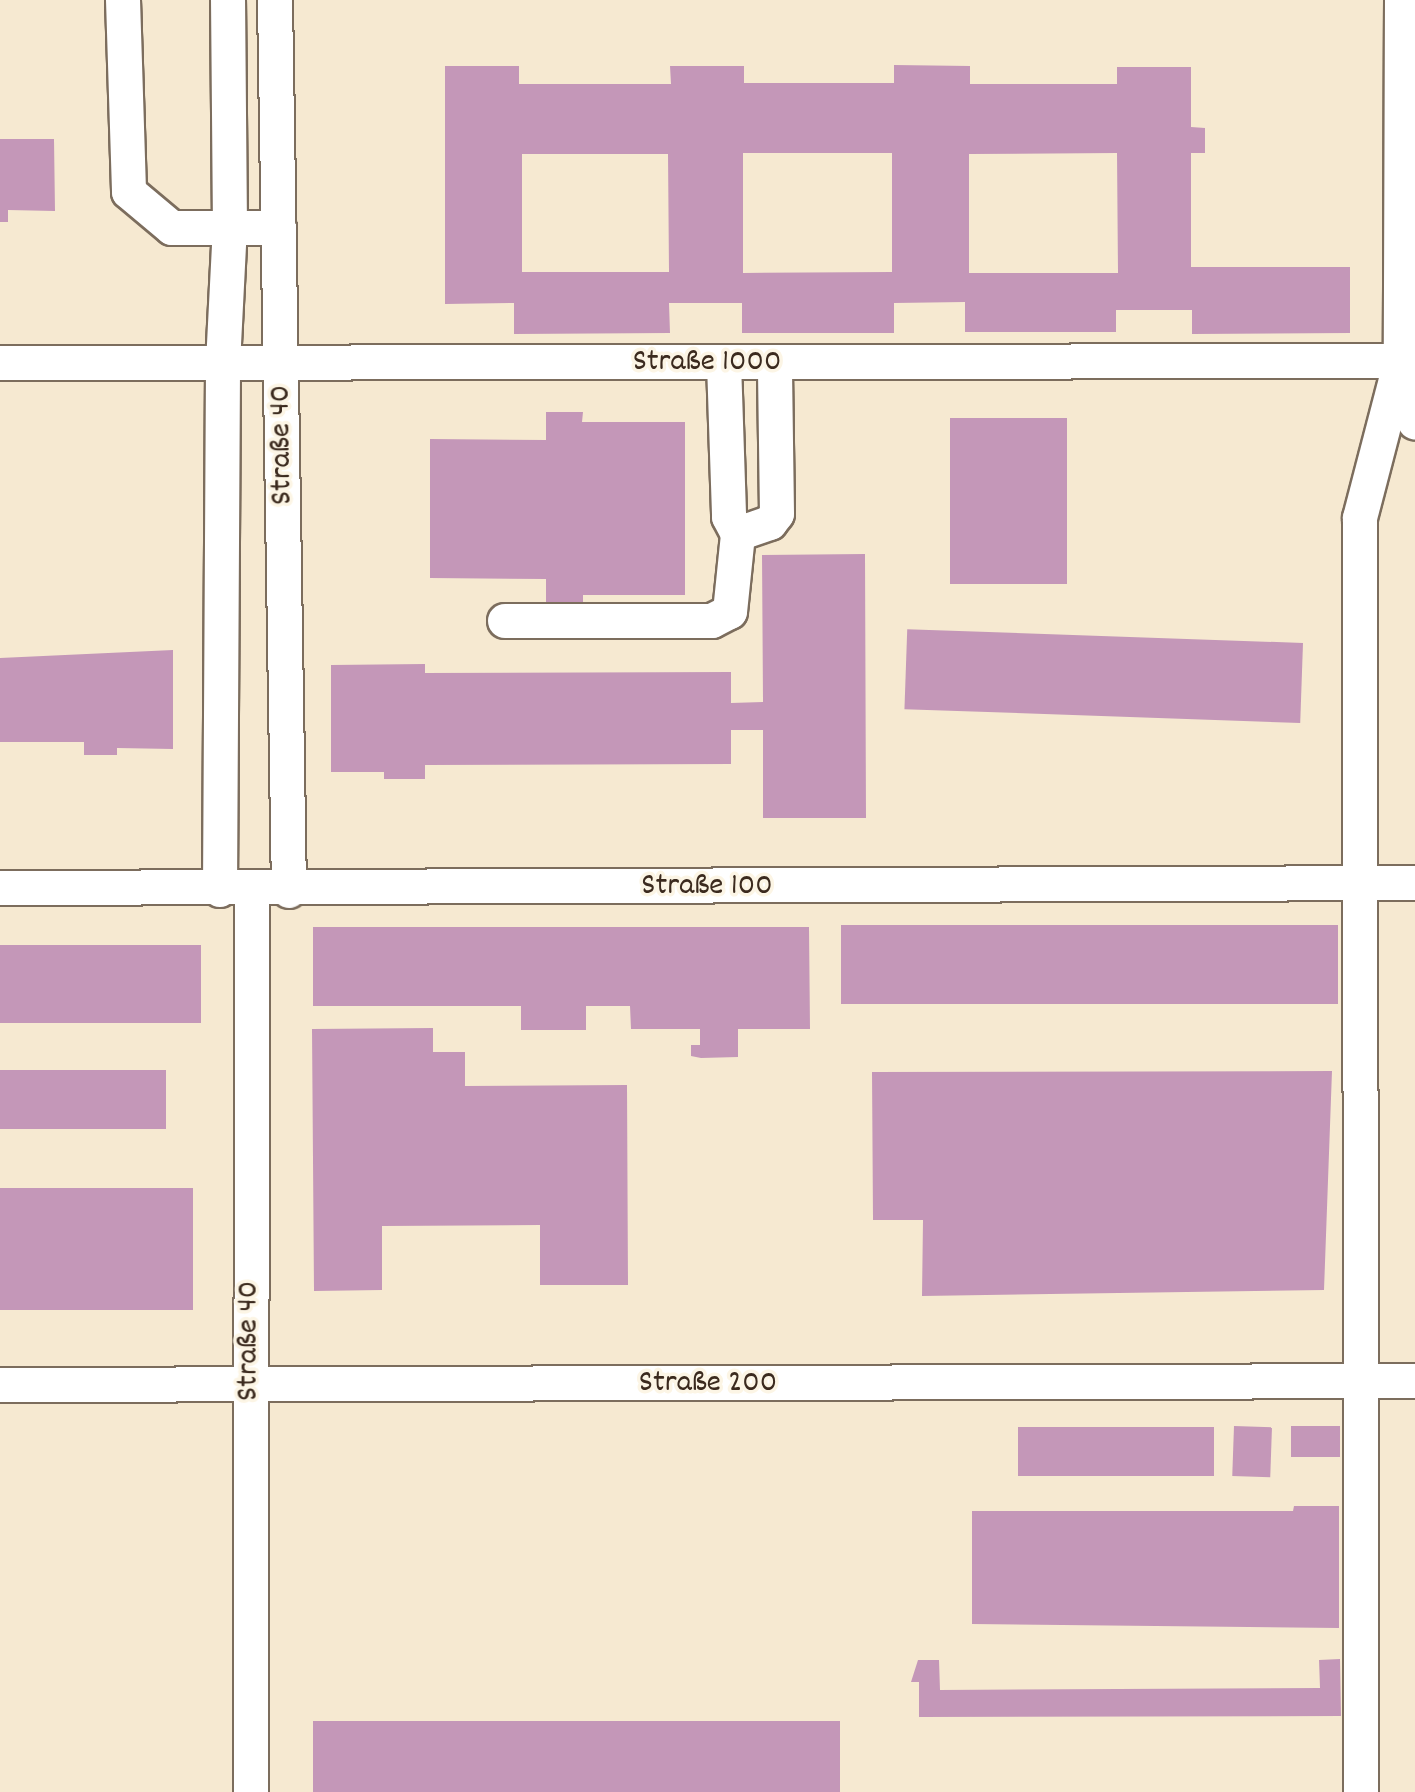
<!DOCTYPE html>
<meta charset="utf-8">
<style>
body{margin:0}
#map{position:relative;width:1415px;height:1792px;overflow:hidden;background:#f6e9d1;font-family:Dekko,sans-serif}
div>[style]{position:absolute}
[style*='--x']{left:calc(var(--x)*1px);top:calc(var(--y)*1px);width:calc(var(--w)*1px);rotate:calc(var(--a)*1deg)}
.building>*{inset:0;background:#c497b8;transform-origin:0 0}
.roads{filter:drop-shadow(2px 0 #7c6d5d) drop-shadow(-2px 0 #7c6d5d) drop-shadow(0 2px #7c6d5d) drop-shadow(0 -2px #7c6d5d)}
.minor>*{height:34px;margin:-17px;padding:0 17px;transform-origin:17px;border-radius:17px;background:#fff}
span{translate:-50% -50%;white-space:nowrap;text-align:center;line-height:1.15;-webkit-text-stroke:7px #fcf5e5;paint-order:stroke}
.street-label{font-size:32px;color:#3b2a1e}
</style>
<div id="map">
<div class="building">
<i style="clip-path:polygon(evenodd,894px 65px,970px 66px,970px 84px,1117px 84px,1117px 67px,1191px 67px,1191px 127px,1205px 128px,1205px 153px,1191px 153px,1191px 267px,1350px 267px,1350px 333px,1192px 334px,1192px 310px,1116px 310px,1116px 332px,965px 332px,965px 302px,894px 303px,894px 333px,742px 333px,742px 303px,669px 303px,670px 333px,514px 334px,514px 303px,445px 304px,445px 66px,519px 66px,519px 84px,671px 84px,670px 66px,744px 66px,744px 83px,894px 83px,894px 65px,743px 153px,892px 153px,892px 272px,743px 273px,743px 153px,894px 65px,1117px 153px,1118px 273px,969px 273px,969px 154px,1117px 153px,894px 65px,522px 154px,668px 154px,669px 272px,522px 272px,522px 154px)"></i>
<i style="clip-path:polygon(0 139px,54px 139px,55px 211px,8px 210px,8px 222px,0 222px)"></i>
<i style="clip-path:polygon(546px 412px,583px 412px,582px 422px,685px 422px,685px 595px,583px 595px,583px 605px,546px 606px,546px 579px,430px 578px,430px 439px,546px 440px)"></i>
<i style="left:950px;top:418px;width:117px;height:166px"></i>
<i style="clip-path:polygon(865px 554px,866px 818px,763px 818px,763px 730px,731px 730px,731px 764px,425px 765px,425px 779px,384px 779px,384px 772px,331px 772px,331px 665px,425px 664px,425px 673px,731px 672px,731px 703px,763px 702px,762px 555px)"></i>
<i style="left:1303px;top:643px;width:80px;height:396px;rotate:92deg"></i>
<i style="clip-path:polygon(173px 650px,173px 749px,117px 748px,117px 755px,84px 755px,84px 742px,0 742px,0 658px)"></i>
<i style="left:1338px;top:925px;width:79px;height:497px;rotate:90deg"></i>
<i style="clip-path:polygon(313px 927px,809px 927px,810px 1029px,738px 1029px,738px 1057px,701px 1058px,691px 1056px,691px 1045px,700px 1045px,700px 1029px,631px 1029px,630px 1006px,586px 1006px,586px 1030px,521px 1030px,521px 1006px,313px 1006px)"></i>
<i style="left:0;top:945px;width:201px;height:78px"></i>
<i style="clip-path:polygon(433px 1028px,433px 1052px,465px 1052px,465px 1086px,627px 1085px,628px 1285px,540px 1285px,540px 1225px,382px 1226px,382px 1290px,314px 1291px,312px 1029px)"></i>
<i style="left:0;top:1070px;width:166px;height:59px"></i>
<i style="clip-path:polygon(1332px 1071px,1324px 1290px,922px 1296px,923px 1220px,873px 1220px,872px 1072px)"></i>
<i style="left:0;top:1188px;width:193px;height:122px"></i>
<i style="left:1234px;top:1426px;width:38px;height:50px;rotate:2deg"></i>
<i style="left:1291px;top:1426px;width:49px;height:31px"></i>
<i style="left:1018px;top:1427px;width:196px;height:49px"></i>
<i style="clip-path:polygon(1294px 1506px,1339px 1506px,1339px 1628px,972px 1624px,972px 1511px,1293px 1511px)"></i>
<i style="clip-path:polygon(1340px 1659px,1341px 1716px,919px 1717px,919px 1682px,911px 1682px,918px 1660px,939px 1660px,940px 1690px,1320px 1688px,1319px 1660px)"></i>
<i style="left:840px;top:1721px;width:71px;height:527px;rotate:90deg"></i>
</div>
<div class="roads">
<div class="minor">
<i style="--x:123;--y:0;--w:192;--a:88.2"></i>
<i style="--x:129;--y:192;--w:56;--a:39.9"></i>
<i style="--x:172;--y:228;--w:107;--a:0"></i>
<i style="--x:275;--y:0;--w:891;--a:89.1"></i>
<i style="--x:1402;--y:0;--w:361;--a:90.2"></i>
<i style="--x:1401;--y:361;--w:63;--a:77.1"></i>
<i style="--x:0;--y:363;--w:1415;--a:-0.08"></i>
<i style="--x:724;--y:363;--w:154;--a:88.1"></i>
<i style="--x:729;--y:517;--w:19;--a:62"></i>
<i style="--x:505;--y:621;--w:207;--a:0"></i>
<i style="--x:712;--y:621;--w:20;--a:-27"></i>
<i style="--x:730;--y:612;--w:78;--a:-84.1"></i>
<i style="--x:738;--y:534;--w:34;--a:-19"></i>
<i style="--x:770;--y:523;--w:11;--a:-52"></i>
<i style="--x:777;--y:514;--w:151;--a:-90.8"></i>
<i style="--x:0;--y:888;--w:1415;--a:-0.2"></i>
<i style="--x:220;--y:890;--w:526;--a:-89.67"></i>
<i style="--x:223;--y:364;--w:137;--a:-87.1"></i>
<i style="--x:230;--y:227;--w:227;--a:-90.5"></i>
<i style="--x:0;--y:1385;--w:1415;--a:-0.16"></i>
<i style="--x:251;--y:1792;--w:901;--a:-89.94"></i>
<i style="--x:1361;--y:1792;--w:1274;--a:-90.04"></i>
<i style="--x:1360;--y:518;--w:162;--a:-75.4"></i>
</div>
</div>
<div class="street-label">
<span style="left:707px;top:363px">Straße 1000</span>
<span style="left:283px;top:445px;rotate:-91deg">Straße 40</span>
<span style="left:707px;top:887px">Straße 100</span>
<span style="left:250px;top:1341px;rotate:-90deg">Straße 40</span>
<span style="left:708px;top:1384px">Straße 200</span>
</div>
</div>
